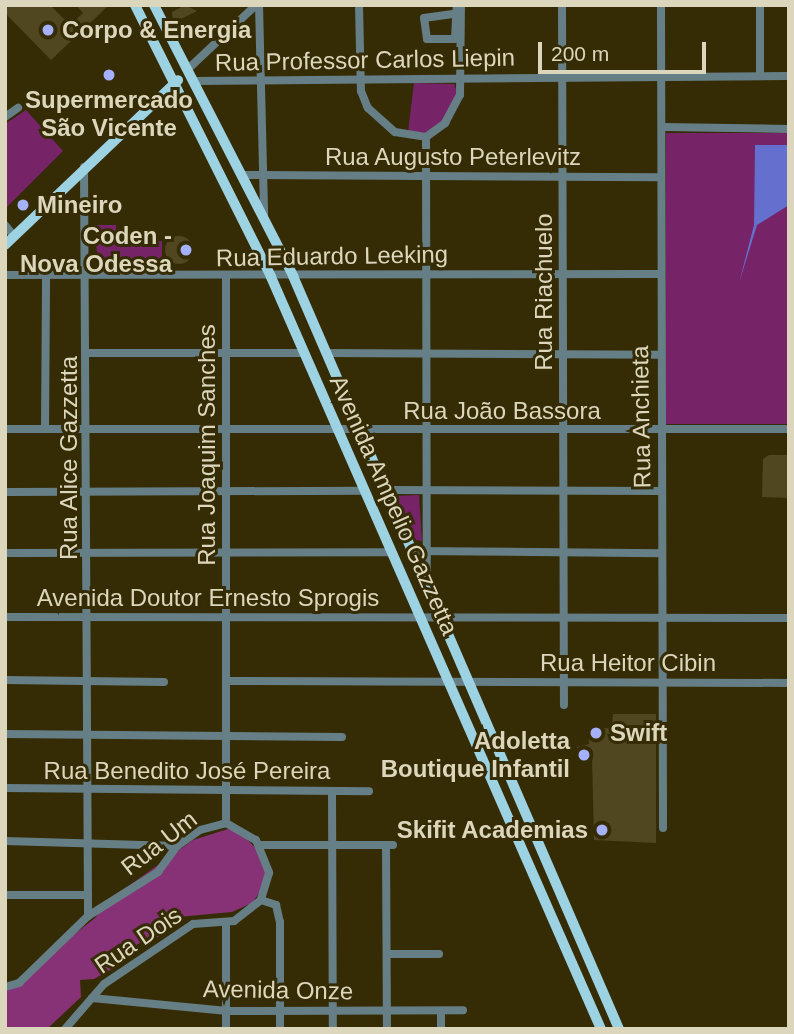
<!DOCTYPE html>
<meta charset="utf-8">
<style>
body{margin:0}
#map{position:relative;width:794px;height:1034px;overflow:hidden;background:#352c05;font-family:Arial,sans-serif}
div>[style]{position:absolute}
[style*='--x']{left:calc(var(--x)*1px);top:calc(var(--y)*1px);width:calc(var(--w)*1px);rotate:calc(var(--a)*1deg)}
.green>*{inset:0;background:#762367;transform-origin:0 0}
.forest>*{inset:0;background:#873176}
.water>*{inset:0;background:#646fce}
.building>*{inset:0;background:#504620}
.round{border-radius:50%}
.minor>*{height:8px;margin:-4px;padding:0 4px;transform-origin:4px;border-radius:4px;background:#667f86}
.major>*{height:10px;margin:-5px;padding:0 5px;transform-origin:5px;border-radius:5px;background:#9cd2e1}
.dots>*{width:19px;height:19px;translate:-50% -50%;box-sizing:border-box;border:4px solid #352c05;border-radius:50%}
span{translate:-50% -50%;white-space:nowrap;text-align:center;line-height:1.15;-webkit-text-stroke:6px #352c05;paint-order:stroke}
.poi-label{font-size:24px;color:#dcd6bc;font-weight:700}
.left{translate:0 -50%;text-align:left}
.right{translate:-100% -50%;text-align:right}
.street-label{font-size:24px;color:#dcd6bc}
.frame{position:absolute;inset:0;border:7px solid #dcd6bc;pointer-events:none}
.scale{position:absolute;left:538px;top:42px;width:168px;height:32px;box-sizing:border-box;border:4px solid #dcd6bc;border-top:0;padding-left:9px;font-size:21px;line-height:24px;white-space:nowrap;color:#dcd6bc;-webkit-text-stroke:5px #352c05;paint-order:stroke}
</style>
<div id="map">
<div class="green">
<i style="clip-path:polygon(414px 83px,454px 84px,458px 95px,444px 121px,425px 133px,408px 132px)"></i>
<i style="clip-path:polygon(26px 110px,63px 151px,5px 209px,5px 124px)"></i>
<i style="left:789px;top:133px;width:291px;height:123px;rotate:90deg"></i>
<i style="clip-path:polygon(95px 225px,116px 225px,116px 244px,162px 241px,162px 270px,98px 270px)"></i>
<i style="clip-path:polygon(419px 495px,422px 541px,416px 540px,395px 496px)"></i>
</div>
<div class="forest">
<i style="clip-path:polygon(228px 829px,242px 834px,267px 860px,263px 888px,252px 903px,232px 912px,178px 917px,167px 932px,147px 943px,141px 941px,124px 962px,94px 979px,80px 980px,81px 997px,47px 1029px,5px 1029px,5px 989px,95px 918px,109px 900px,193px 840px)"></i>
</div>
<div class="water">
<i style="clip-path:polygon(755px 145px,789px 145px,789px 205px,757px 225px,739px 283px,754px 225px)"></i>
</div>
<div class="building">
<i style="clip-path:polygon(5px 5px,50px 5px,70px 25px,83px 13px,76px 5px,109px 5px,51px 60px,5px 13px)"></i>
<i style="clip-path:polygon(185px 5px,197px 11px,173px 23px,172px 12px)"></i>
<i class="round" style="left:165px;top:236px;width:28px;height:28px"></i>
<i style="clip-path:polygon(769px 455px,789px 455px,789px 498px,762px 497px,763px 459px)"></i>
<i style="clip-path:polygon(613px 714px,656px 714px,656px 843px,594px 840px,592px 758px,576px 761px,577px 747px,589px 744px,588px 729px,612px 728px)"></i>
</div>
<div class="minor">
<i style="--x:259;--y:5;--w:211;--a:88.6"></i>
<i style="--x:359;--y:5;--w:86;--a:88.7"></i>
<i style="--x:361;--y:91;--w:18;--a:68"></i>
<i style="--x:368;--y:108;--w:36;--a:42"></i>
<i style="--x:395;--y:132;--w:31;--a:9"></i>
<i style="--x:426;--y:137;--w:24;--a:-36"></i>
<i style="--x:445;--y:123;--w:32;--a:-62"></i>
<i style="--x:460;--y:95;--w:90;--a:-89.4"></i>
<i style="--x:562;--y:5;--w:700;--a:89.84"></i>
<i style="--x:661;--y:5;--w:823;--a:89.86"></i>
<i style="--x:760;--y:5;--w:71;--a:90"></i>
<i style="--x:453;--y:39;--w:26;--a:180"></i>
<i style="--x:427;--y:39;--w:21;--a:-98"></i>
<i style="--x:424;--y:18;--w:29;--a:-8"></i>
<i style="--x:455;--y:39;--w:34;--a:-87"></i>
<i style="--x:187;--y:70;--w:95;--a:-43.3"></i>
<i style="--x:193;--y:81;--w:596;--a:-0.48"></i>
<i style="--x:5;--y:117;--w:16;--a:-35"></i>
<i style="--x:662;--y:127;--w:127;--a:0.9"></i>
<i style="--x:426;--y:137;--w:445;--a:89.9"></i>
<i style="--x:84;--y:167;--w:749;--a:89.69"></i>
<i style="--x:245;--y:175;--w:416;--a:0.3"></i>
<i style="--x:5;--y:225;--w:14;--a:51"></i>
<i style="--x:5;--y:275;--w:653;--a:-0.09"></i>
<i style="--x:226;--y:277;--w:546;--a:90"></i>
<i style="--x:89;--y:353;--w:215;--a:0"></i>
<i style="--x:326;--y:353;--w:334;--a:0.3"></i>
<i style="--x:5;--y:429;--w:784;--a:0"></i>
<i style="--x:45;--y:429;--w:154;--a:-89.6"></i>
<i style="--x:386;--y:490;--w:276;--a:0.2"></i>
<i style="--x:5;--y:492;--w:359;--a:-0.2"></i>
<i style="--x:412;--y:551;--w:250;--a:0.5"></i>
<i style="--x:5;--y:553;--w:385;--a:-0.1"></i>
<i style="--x:5;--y:617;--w:784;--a:0.07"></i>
<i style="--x:5;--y:680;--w:159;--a:0.7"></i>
<i style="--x:226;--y:681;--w:563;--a:0.2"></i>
<i style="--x:5;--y:734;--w:337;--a:0.5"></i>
<i style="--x:5;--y:788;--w:364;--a:0.5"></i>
<i style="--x:332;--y:791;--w:238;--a:89.8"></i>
<i style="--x:5;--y:841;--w:172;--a:1.7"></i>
<i style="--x:260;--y:845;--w:133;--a:0"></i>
<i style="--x:386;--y:845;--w:184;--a:89.7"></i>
<i style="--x:5;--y:895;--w:83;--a:0"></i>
<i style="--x:261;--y:900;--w:16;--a:18"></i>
<i style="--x:276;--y:905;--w:17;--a:77"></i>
<i style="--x:280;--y:922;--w:107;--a:90"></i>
<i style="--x:226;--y:923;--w:106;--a:90"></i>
<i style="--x:388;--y:954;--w:51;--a:0"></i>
<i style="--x:5;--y:987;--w:15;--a:-16"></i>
<i style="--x:19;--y:983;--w:96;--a:-44.2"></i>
<i style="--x:88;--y:916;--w:83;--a:-32.2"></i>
<i style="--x:158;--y:872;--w:32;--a:-54"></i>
<i style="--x:177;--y:846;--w:28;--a:-35"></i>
<i style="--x:200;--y:830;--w:27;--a:-15"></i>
<i style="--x:226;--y:823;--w:34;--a:30"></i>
<i style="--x:256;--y:840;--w:35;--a:68"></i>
<i style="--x:269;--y:873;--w:28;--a:107"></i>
<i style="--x:261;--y:900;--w:34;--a:142"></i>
<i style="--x:234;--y:921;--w:41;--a:175.8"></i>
<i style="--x:193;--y:924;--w:107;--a:146"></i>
<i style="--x:104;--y:984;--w:60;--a:130.9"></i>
<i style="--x:92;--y:998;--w:136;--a:5.5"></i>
<i style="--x:227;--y:1011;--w:236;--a:-0.2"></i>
<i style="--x:441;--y:1011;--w:18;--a:90"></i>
</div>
<div class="major">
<i style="--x:135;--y:5;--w:304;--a:63.4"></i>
<i style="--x:271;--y:277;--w:821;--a:66.31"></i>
<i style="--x:154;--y:5;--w:305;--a:62.8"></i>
<i style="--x:293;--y:276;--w:821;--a:66.59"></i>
<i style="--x:5;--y:245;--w:239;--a:-43.6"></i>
</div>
<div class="dots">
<i style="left:48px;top:30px;background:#a5b1fc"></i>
<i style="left:109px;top:75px;background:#a5b1fc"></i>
<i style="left:23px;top:205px;background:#a5b1fc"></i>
<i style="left:186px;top:250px;background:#a5b1fc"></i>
<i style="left:596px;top:733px;background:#a5b1fc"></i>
<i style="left:584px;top:755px;background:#a5b1fc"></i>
<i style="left:602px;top:830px;background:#a5b1fc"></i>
</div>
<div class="poi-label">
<span class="left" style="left:62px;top:30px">Corpo &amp; Energia</span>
<span style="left:109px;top:114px">Supermercado<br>São Vicente</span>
<span class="left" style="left:37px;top:205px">Mineiro</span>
<span class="right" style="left:172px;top:250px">Coden -<br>Nova Odessa</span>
<span class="left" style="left:610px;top:733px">Swift</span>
<span class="right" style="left:570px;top:755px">Adoletta<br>Boutique Infantil</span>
<span class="right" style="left:588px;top:830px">Skifit Academias</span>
</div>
<div class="street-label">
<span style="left:365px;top:60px;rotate:-1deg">Rua Professor Carlos Liepin</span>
<span style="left:453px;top:157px">Rua Augusto Peterlevitz</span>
<span style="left:332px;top:256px;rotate:-1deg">Rua Eduardo Leeking</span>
<span style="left:544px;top:292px;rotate:-90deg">Rua Riachuelo</span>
<span style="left:502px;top:411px">Rua João Bassora</span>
<span style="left:641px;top:417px;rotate:-91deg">Rua Anchieta</span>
<span style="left:207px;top:445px;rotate:-90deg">Rua Joaquim Sanches</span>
<span style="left:69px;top:458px;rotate:-90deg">Rua Alice Gazzetta</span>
<span style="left:394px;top:505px;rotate:66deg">Avenida Ampelio Gazzetta</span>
<span style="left:208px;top:598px">Avenida Doutor Ernesto Sprogis</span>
<span style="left:628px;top:663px">Rua Heitor Cibin</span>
<span style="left:187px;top:771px">Rua Benedito José Pereira</span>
<span style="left:159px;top:843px;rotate:-38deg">Rua Um</span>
<span style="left:138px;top:940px;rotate:-34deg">Rua Dois</span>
<span style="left:278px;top:990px;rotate:1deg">Avenida Onze</span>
</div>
<div class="frame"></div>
<div class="scale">200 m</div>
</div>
